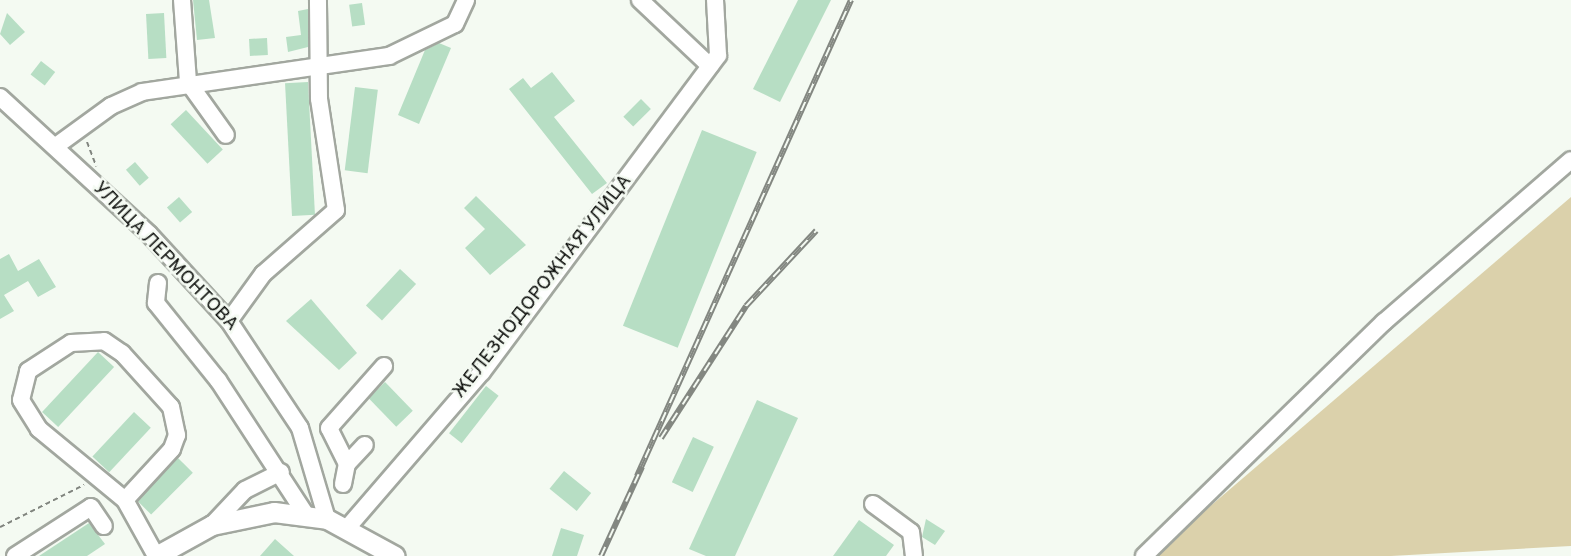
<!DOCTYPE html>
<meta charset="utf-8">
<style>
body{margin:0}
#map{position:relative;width:1571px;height:556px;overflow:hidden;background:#f4faf2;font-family:Overpass,sans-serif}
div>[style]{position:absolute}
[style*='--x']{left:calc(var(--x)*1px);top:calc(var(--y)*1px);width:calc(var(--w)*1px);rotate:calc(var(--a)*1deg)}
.green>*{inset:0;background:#dbd1ab}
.building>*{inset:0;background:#b7dec4;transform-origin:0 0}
.path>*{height:2px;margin-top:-1px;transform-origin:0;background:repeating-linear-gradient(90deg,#80847e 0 5px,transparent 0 8.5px)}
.roads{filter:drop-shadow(2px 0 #a2a79f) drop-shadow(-2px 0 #a2a79f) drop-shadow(0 2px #a2a79f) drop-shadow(0 -2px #a2a79f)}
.minor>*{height:16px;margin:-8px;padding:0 8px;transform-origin:8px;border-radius:8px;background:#fff}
.major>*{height:19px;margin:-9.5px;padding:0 9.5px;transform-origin:9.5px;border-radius:9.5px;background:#fff}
.rail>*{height:6px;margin-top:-3px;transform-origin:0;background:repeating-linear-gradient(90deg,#f4faf2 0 10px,#838781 0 20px);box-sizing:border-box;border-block:2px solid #838781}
span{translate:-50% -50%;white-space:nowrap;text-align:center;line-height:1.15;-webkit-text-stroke:5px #f4faf2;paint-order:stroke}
.street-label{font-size:19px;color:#0a0c09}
</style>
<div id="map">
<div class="green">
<i style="clip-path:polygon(1571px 197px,1571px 546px,1391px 556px,1152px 556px)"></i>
</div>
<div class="building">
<i style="clip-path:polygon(193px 0,209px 0,215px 38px,197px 40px)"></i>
<i style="clip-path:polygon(798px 0,831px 0,780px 102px,753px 89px)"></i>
<i style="left:362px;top:3px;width:22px;height:13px;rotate:82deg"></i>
<i style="clip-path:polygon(308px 9px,308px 47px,288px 52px,286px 37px,301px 35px,298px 11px)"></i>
<i style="clip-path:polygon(7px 13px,25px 32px,10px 45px,0 34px)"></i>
<i style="left:164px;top:13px;width:45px;height:18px;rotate:87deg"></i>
<i style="left:267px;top:38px;width:17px;height:18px;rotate:87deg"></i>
<i style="clip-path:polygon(439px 43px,451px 48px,419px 124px,398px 115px,425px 50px)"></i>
<i style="left:41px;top:61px;width:18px;height:17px;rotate:38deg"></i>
<i style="clip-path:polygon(552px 72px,575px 101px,554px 117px,607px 183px,592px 194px,509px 89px,523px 78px,531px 88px)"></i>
<i style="left:308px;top:82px;width:133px;height:23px;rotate:87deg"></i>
<i style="left:355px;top:87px;width:23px;height:84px;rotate:7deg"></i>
<i style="left:641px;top:99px;width:14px;height:25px;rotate:45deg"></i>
<i style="left:186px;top:110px;width:54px;height:21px;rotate:47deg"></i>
<i style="left:702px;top:130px;width:59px;height:211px;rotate:22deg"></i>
<i style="left:135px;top:162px;width:21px;height:12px;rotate:49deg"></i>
<i style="clip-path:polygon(476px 196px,526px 245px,490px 275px,465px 248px,485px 229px,464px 208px)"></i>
<i style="left:179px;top:197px;width:20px;height:16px;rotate:49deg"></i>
<i style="clip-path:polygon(9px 254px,18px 271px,39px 259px,56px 287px,38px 297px,28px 281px,4px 295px,14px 311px,0 319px,0 259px)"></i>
<i style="left:400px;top:269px;width:22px;height:50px;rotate:43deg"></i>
<i style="clip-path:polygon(311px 299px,357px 353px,339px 370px,286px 321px)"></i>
<i style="left:98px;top:352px;width:22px;height:82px;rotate:43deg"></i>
<i style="left:385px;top:382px;width:40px;height:23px;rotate:46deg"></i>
<i style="left:486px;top:386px;width:16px;height:60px;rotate:38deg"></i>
<i style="clip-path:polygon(757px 400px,798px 418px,735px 556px,706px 556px,689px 549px)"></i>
<i style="left:134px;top:412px;width:23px;height:61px;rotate:43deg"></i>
<i style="left:693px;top:437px;width:23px;height:50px;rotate:25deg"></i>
<i style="left:178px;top:458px;width:21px;height:59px;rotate:45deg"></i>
<i style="left:564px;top:471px;width:35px;height:23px;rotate:39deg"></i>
<i style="clip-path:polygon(926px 519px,945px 531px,935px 545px,922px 537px)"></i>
<i style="clip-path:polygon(859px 520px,894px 545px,886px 556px,833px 556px)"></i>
<i style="clip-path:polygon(89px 523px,105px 544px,87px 556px,39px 556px)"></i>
<i style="clip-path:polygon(561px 528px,584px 535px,577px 556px,552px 556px)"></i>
<i style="clip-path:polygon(275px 539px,294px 556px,260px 556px)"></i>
</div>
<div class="path">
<i style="--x:87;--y:142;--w:26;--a:69"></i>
<i style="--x:0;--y:527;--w:94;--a:-26.6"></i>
</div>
<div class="roads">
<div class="minor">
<i style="--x:182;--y:0;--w:82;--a:85.8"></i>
<i style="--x:188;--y:82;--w:65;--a:54.4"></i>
<i style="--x:640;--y:0;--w:96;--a:43.3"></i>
<i style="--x:0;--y:97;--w:202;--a:42.6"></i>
<i style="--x:149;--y:234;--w:118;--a:47.4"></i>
<i style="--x:229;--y:321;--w:128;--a:56.4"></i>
<i style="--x:300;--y:428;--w:95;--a:73.5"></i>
<i style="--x:56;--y:146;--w:68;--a:-36"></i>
<i style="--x:111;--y:106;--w:34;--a:-24"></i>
<i style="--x:142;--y:92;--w:250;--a:-8.3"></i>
<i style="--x:389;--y:56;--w:73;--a:-25.9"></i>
<i style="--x:455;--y:24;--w:26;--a:-65"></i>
<i style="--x:158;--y:283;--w:20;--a:96"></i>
<i style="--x:156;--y:303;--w:99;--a:51.2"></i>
<i style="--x:218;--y:380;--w:158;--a:56.9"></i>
<i style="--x:229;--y:321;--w:58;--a:-54.1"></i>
<i style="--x:263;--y:274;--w:97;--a:-41.2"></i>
<i style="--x:336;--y:210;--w:112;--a:-98.7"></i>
<i style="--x:319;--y:99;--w:99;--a:-90.6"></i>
<i style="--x:347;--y:464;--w:26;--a:-47"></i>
<i style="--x:343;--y:484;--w:20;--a:-79"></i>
<i style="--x:347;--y:464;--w:40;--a:-116.6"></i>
<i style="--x:329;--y:428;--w:83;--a:-48.4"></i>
<i style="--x:125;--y:500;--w:112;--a:-140.5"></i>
<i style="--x:39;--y:429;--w:34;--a:-122"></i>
<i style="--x:21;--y:400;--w:30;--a:-76"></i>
<i style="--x:28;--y:371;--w:51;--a:-33.1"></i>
<i style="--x:71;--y:343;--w:33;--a:-3"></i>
<i style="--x:104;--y:341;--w:22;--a:34"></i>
<i style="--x:122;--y:353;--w:73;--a:47.8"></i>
<i style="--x:171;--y:407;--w:29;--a:78"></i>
<i style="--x:177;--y:435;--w:15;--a:110"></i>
<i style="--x:172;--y:449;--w:69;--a:132.7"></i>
<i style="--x:125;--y:500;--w:64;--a:61"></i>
<i style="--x:873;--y:504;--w:47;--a:36.4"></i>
<i style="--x:911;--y:532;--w:24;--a:83"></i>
<i style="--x:212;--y:525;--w:48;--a:-46.7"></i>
<i style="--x:245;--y:490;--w:40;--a:-26.6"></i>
<i style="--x:348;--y:527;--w:205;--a:-49.2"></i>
<i style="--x:482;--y:372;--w:395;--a:-53.3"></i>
<i style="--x:718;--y:55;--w:55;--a:-93.1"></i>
<i style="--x:15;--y:556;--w:90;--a:-32.8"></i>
<i style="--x:91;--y:507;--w:23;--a:56"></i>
<i style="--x:1144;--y:556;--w:335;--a:-44.3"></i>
<i style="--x:1384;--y:322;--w:247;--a:-40.9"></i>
</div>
<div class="major">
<i style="--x:156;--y:556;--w:64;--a:-29"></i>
<i style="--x:212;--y:525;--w:63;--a:-11.8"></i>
<i style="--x:274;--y:512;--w:53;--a:7.5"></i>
<i style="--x:327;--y:519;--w:77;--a:28.6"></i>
</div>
</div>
<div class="rail">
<i style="--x:661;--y:438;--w:157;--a:-57.2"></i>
<i style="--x:746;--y:306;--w:103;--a:-47"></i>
<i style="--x:637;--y:476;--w:522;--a:-65.79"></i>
<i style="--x:601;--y:556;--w:98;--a:-65.3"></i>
</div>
<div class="street-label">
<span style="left:165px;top:257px;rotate:46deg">УЛИЦА ЛЕРМОНТОВА</span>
<span style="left:543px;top:287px;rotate:-52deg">ЖЕЛЕЗНОДОРОЖНАЯ УЛИЦА</span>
</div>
</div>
